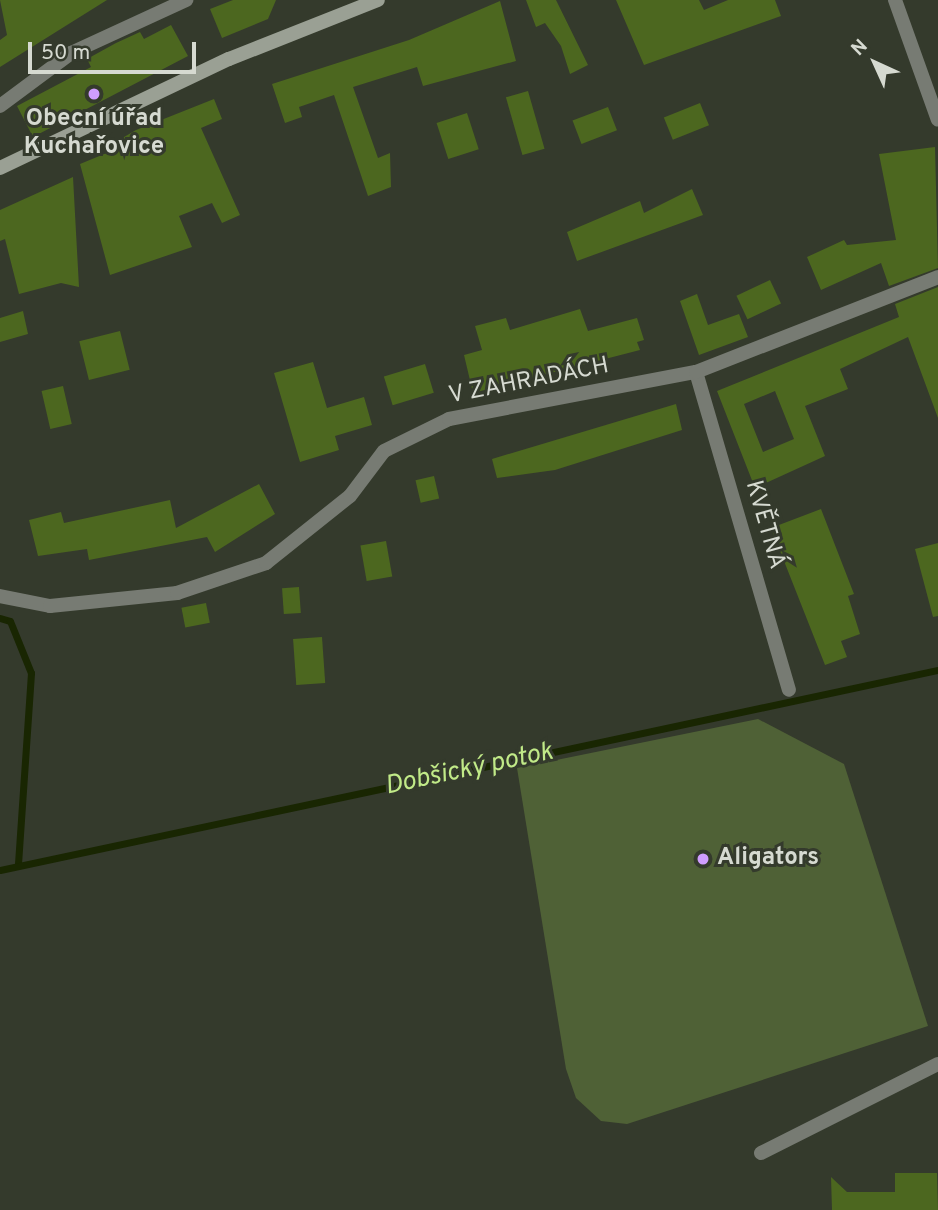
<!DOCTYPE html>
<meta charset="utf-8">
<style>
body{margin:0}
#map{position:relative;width:938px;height:1210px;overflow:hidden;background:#343a2c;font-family:Overpass,sans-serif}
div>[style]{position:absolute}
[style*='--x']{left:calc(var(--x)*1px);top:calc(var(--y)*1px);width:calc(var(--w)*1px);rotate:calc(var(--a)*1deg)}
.green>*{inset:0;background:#4f6136}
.stream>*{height:7px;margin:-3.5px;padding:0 3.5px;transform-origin:3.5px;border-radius:3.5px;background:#192602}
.building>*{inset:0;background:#4c671f;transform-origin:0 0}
.street>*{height:14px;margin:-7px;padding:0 7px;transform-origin:7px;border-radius:7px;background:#777b73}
.secondary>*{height:14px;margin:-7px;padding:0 7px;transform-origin:7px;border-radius:7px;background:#9aa094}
.dots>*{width:19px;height:19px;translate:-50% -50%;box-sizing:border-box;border:4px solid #343a2c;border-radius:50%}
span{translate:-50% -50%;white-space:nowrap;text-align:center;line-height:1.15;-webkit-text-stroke:6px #343a2c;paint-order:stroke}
.poi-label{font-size:24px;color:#d6dad1;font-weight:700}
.left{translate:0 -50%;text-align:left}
.street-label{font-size:24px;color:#d6dad1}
.water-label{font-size:26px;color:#c1ea88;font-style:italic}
.north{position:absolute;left:840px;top:28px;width:70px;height:70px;-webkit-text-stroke:5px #343a2c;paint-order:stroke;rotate:315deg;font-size:19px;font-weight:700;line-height:28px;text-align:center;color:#d6dad1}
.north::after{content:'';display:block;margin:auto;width:24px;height:32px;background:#d6dad1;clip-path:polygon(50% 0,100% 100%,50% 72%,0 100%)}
.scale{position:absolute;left:28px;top:42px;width:168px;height:32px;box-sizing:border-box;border:4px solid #d6dad1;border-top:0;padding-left:9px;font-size:21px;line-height:24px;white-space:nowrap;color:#d6dad1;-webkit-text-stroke:5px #343a2c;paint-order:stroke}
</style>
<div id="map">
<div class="green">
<i style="clip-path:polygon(758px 719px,844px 764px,928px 1026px,627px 1124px,601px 1121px,576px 1098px,566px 1069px,517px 768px)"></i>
</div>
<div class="stream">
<i style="--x:0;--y:618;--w:10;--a:17"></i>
<i style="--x:10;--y:621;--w:56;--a:68"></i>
<i style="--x:31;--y:673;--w:193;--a:93.9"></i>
<i style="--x:0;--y:870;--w:959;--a:-12.04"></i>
</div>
<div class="building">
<i style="clip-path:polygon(0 0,107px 0,0 67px,0 40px,7px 35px)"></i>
<i style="clip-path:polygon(233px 0,276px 0,268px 19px,222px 38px,210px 9px)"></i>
<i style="clip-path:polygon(526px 0,556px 0,588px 65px,570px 74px,561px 46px,545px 23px,536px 27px)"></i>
<i style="clip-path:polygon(616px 0,699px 0,704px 10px,728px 0,775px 0,781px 16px,644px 65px)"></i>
<i style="clip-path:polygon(500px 1px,516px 61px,423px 86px,417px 67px,353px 87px,378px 158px,390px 153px,391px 187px,368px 196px,334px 95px,299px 107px,302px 117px,285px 123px,272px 84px,409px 40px)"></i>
<i style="clip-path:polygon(171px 25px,188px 56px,33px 137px,17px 106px,91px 67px,87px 59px,116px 43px,140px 32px,144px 39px)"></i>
<i style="left:528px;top:91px;width:60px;height:23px;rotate:74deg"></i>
<i style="clip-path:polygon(214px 99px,222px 119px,201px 128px,240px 215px,222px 223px,212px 203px,179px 216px,192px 247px,110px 275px,80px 164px,114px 150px,112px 144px,136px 130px)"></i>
<i style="left:700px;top:103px;width:24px;height:39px;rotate:68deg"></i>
<i style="left:608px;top:107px;width:25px;height:38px;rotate:69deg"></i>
<i style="left:467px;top:113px;width:38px;height:32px;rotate:72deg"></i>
<i style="clip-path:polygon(935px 147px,938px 268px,889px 286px,881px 263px,821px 290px,807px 257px,844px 240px,847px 245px,896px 240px,879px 154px)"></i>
<i style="clip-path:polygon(73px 177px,79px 287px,61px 283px,19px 294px,5px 239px,0 241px,0 210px)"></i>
<i style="clip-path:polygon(692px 189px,703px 215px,577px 261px,567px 232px,640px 201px,644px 213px)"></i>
<i style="left:770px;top:280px;width:26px;height:37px;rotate:65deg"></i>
<i style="clip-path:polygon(evenodd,938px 287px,938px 418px,908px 337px,840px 369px,848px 389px,805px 406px,825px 456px,755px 488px,717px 391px,899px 317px,895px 304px,938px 287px,775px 391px,794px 439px,763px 452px,744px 404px,775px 391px)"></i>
<i style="clip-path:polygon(697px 294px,708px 325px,739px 314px,748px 337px,699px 355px,680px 301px)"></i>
<i style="clip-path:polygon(580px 309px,588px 331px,637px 318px,644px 340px,637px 342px,640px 350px,473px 393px,464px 355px,482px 350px,475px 326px,506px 318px,510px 330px)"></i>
<i style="clip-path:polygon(23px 311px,28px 334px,0 342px,0 318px)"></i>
<i style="left:120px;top:331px;width:40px;height:42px;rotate:76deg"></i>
<i style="clip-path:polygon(313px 362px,327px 408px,364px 397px,372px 425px,335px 436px,339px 450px,300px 462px,274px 373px)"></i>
<i style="left:425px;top:364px;width:30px;height:43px;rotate:73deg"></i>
<i style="left:63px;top:386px;width:39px;height:22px;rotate:77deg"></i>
<i style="clip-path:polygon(676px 404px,682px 430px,555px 470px,497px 478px,492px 459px)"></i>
<i style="left:434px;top:476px;width:23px;height:19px;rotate:77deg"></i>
<i style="clip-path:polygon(259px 484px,275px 514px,215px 552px,207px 537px,89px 560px,87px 549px,38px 556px,29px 520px,61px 512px,64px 523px,170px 500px,176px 528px)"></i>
<i style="clip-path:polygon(821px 509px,854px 594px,848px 596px,860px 634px,841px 641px,847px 657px,825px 665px,771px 528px)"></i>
<i style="left:386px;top:541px;width:36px;height:26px;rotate:80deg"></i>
<i style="clip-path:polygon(938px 543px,938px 616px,933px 617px,915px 549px)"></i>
<i style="left:299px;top:587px;width:26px;height:17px;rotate:86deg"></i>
<i style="left:206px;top:603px;width:20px;height:25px;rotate:79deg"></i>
<i style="left:322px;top:637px;width:46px;height:29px;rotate:86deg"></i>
<i style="clip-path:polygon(895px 1173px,937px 1173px,938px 1210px,832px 1210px,831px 1177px,847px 1192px,895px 1192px)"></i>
</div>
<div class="street">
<i style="--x:895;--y:0;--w:127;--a:70.3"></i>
<i style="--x:0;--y:106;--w:89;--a:-36.7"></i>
<i style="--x:71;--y:53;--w:127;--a:-24.7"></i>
<i style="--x:696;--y:372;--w:331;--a:73.7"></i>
<i style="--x:0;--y:596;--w:51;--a:11.3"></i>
<i style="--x:50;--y:606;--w:128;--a:-5.8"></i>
<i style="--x:177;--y:593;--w:94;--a:-18.6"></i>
<i style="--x:266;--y:563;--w:107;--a:-38.6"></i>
<i style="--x:350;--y:496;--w:56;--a:-52.9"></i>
<i style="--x:384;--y:451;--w:72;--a:-26.2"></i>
<i style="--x:449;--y:419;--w:251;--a:-10.8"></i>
<i style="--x:696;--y:372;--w:260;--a:-21.4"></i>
<i style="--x:761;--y:1153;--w:198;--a:-26.7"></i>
</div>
<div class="secondary">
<i style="--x:0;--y:168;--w:254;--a:-25.5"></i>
<i style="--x:229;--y:59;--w:160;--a:-21.6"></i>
</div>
<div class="dots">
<i style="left:94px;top:94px;background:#d09dff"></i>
<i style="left:703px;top:859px;background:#d09dff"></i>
</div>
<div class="poi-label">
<span style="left:94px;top:134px">Obecní úřad<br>Kuchařovice</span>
<span class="left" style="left:717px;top:859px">Aligators</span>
</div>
<div class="street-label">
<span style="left:529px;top:382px;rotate:-11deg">V ZAHRADÁCH</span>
<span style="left:764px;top:525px;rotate:74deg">KVĚTNÁ</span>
</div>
<div class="water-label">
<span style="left:469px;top:770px;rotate:-12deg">Dobšický potok</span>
</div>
<div class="north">N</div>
<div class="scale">50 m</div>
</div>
